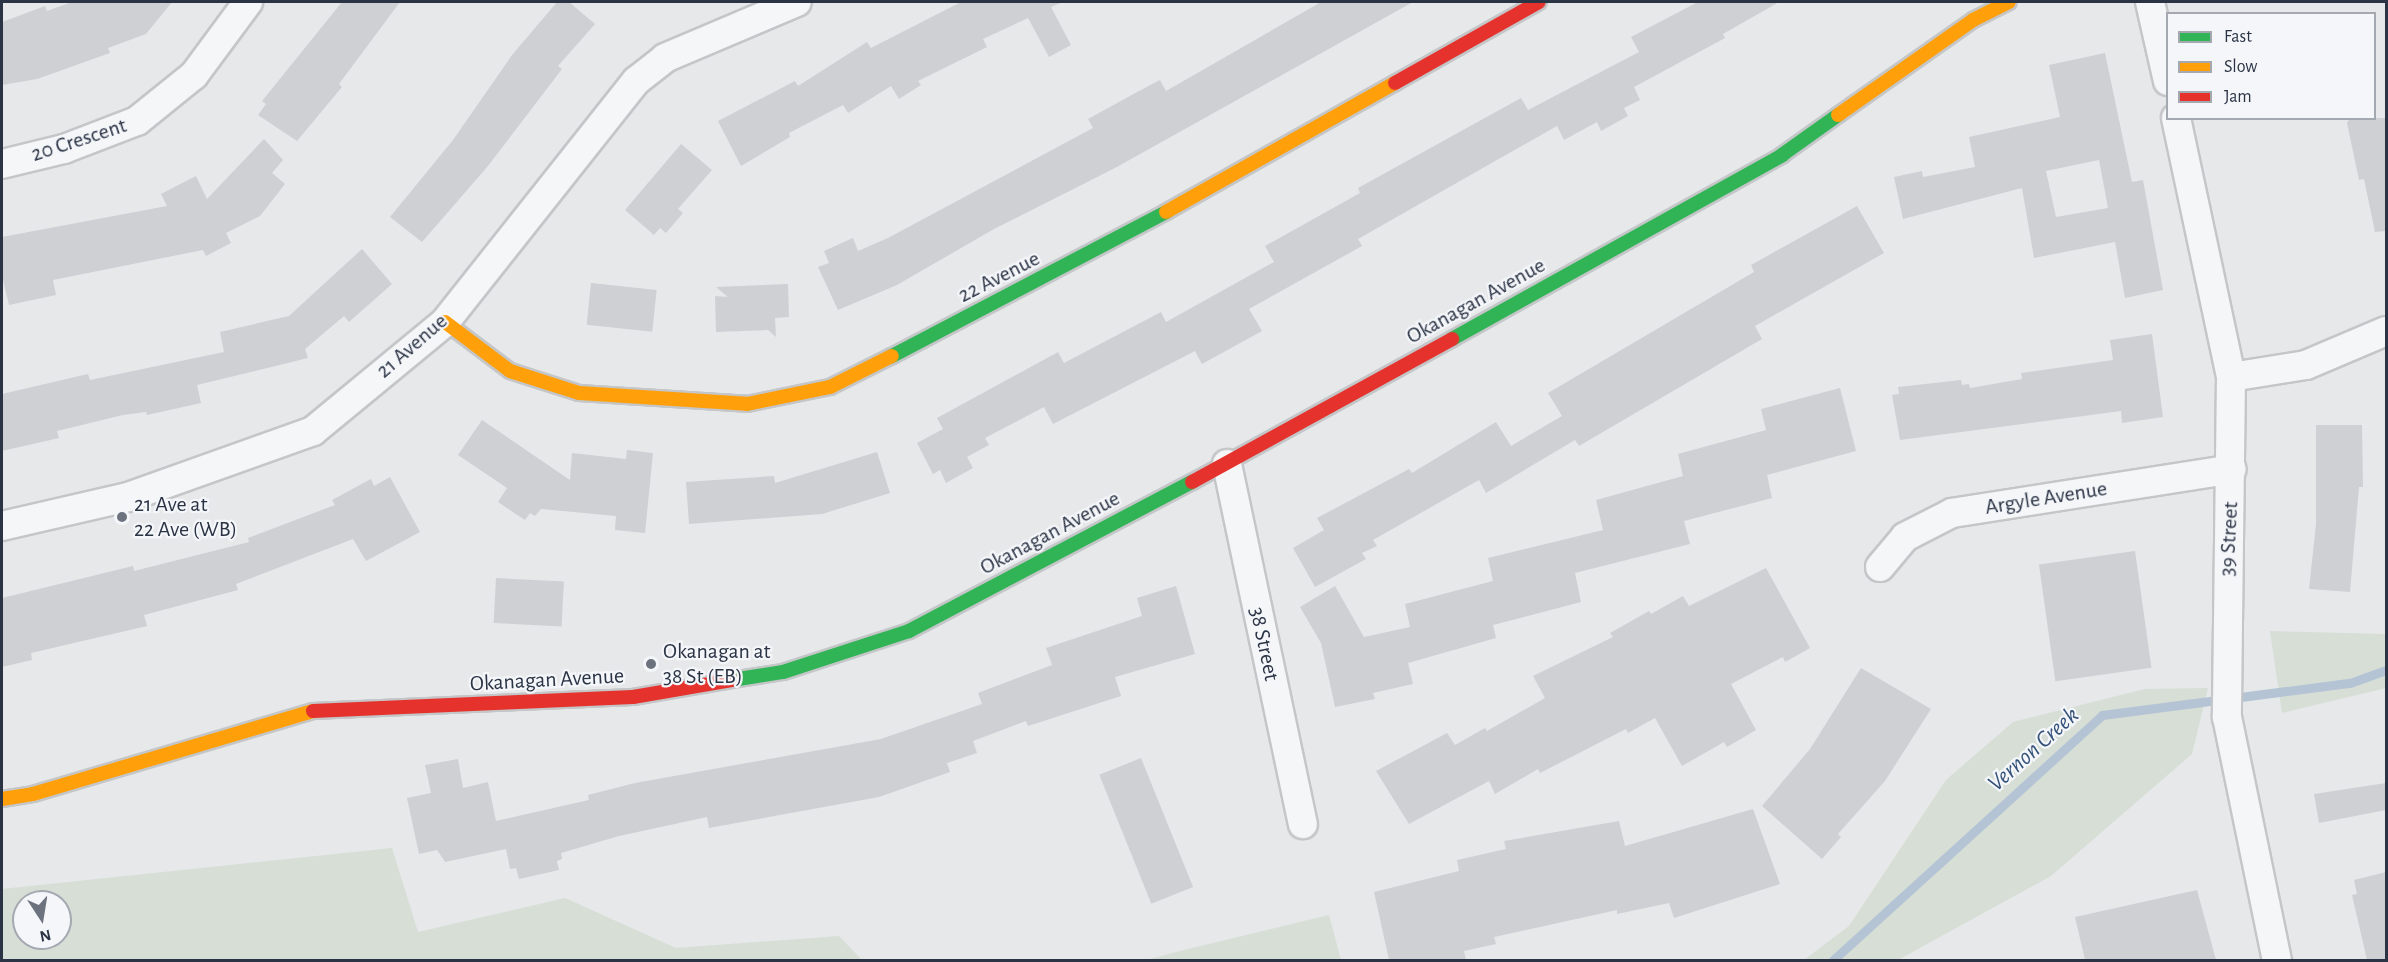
<!DOCTYPE html>
<style>
body{margin:0}
#map{position:relative;width:2388px;height:962px;overflow:hidden;background:#e6e8ea;font-family:"Alegreya Sans",sans-serif}
div>[style]{position:absolute}
[style*='--x']{left:calc(var(--x)*1px);top:calc(var(--y)*1px);width:calc(var(--w)*1px);rotate:calc(var(--a)*1deg)}
.green>*{inset:0;background:#d6ded6}
.stream>*{height:9px;margin:-4.5px;padding:0 4.5px;transform-origin:4.5px;border-radius:4.5px;background:#b4c4d5}
.building>*{inset:0;background:#ced0d3;transform-origin:0 0}
.roads{filter:drop-shadow(2px 0 #c4c6c8) drop-shadow(-2px 0 #c4c6c8) drop-shadow(0 2px #c4c6c8) drop-shadow(0 -2px #c4c6c8)}
.street>*{height:28px;margin:-14px;padding:0 14px;transform-origin:14px;border-radius:14px;background:#f5f6f7}
.fast>*{height:14px;margin:-7px;padding:0 7px;transform-origin:7px;border-radius:7px;background:#30b455}
.slow>*{height:14px;margin:-7px;padding:0 7px;transform-origin:7px;border-radius:7px;background:#ff9f0a}
.jam>*{height:14px;margin:-7px;padding:0 7px;transform-origin:7px;border-radius:7px;background:#e5322d}
.dots>*{width:16px;height:16px;translate:-50% -50%;box-sizing:border-box;border:3px solid #f4f6f9;border-radius:50%}
span{translate:-50% -50%;white-space:nowrap;text-align:center;line-height:1.15;-webkit-text-stroke:4.5px #f4f6f9;paint-order:stroke}
.street-label{font-size:22px;color:#2b3445}
.poi-label{font-size:22px;color:#2b3445}
.left{translate:0 -50%;text-align:left}
.water-label{font-size:24px;color:#34527a;font-style:italic}
.frame{position:absolute;inset:0;border:3px solid #2b3445;pointer-events:none}
.legend{position:absolute;left:2166px;top:12px;width:210px;height:108px;box-sizing:border-box;background:#f4f6f9;border:2px solid #a4a8b1;margin:0;padding:8px 10px;list-style:none;font-size:18px;color:#2b3445}
.legend li{display:flex;align-items:center;gap:12px;height:30px}
.legend b{width:30px;border:2px solid #a4a8b1}
.north{position:absolute;left:12px;top:890px;width:60px;height:60px;box-sizing:border-box;background:#f4f6f9;border:2px solid #a4a8b1;border-radius:50%;rotate:168deg;font-size:16px;font-weight:700;line-height:24px;text-align:center;color:#2b3445}
.north::after{content:'';display:block;margin:auto;width:21px;height:27px;background:#6c737f;clip-path:polygon(50% 0,100% 100%,50% 72%,0 100%)}
</style>
<div id="map">
<div class="green">
<i style="clip-path:polygon(2270px 631px,2386px 634px,2386px 688px,2282px 713px)"></i>
<i style="clip-path:polygon(2208px 688px,2192px 754px,2051px 876px,1898px 960px,1804px 960px,1849px 926px,1946px 780px,2013px 722px,2145px 689px)"></i>
<i style="clip-path:polygon(evenodd,392px 848px,418px 932px,565px 898px,676px 948px,839px 936px,862px 960px,2px 960px,2px 889px,392px 848px,24px 902px,60px 902px,60px 938px,24px 938px,24px 902px)"></i>
<i style="clip-path:polygon(1329px 915px,1341px 960px,1146px 960px,1180px 951px)"></i>
</div>
<div class="stream">
<i style="--x:1833;--y:960;--w:364;--a:-42.3"></i>
<i style="--x:2102;--y:715;--w:250;--a:-7.4"></i>
<i style="--x:2350;--y:683;--w:38;--a:-20"></i>
</div>
<div class="building">
<i style="clip-path:polygon(72px 2px,172px 2px,146px 34px,108px 48px,110px 53px,37px 79px,2px 85px,2px 22px,45px 6px,47px 11px)"></i>
<i style="clip-path:polygon(342px 2px,400px 2px,339px 84px,342px 87px,297px 141px,258px 115px,266px 104px,262px 101px)"></i>
<i style="clip-path:polygon(557px 2px,569px 2px,595px 24px,558px 66px,562px 69px,488px 166px,422px 242px,390px 217px,453px 140px,512px 55px)"></i>
<i style="clip-path:polygon(961px 2px,1063px 2px,1051px 7px,1071px 45px,1049px 57px,1028px 18px,983px 39px,987px 47px,918px 81px,921px 85px,899px 99px,891px 86px,848px 113px,843px 105px,789px 133px,790px 137px,741px 166px,718px 121px,795px 81px,798px 86px,867px 42px,871px 48px)"></i>
<i style="clip-path:polygon(1321px 2px,1413px 2px,1115px 168px,994px 229px,897px 285px,838px 310px,818px 267px,829px 263px,824px 251px,853px 238px,858px 251px,888px 238px,1093px 128px,1088px 119px,1139px 91px,1160px 80px,1166px 91px)"></i>
<i style="clip-path:polygon(1698px 2px,1779px 2px,1723px 34px,1725px 38px,1634px 87px,1640px 100px,1624px 108px,1628px 116px,1601px 131px,1597px 122px,1564px 140px,1557px 126px,1358px 239px,1362px 246px,1249px 309px,1262px 331px,1202px 364px,1195px 351px,1053px 424px,1044px 407px,985px 438px,989px 445px,967px 457px,973px 468px,946px 483px,940px 470px,933px 474px,917px 443px,943px 429px,937px 418px,1058px 352px,1064px 363px,1161px 312px,1166px 322px,1274px 262px,1265px 246px,1360px 193px,1358px 188px,1521px 98px,1528px 110px,1639px 52px,1631px 37px)"></i>
<i style="clip-path:polygon(evenodd,2105px 53px,2132px 182px,2143px 180px,2163px 290px,2125px 298px,2115px 242px,2034px 258px,2022px 188px,1903px 219px,1894px 177px,1922px 171px,1923px 177px,1975px 167px,1969px 137px,2060px 117px,2049px 65px,2105px 53px,2099px 160px,2108px 208px,2056px 217px,2046px 171px,2099px 160px)"></i>
<i style="clip-path:polygon(2350px 118px,2386px 118px,2386px 231px,2375px 232px,2364px 179px,2359px 180px,2347px 123px)"></i>
<i style="clip-path:polygon(264px 139px,283px 160px,272px 173px,285px 184px,260px 216px,226px 233px,231px 243px,206px 256px,203px 250px,53px 280px,56px 295px,9px 305px,2px 276px,2px 237px,167px 206px,161px 194px,196px 176px,207px 199px)"></i>
<i style="clip-path:polygon(681px 144px,712px 170px,678px 209px,683px 213px,666px 233px,660px 228px,654px 235px,625px 210px)"></i>
<i style="clip-path:polygon(1857px 206px,1884px 253px,1755px 326px,1762px 339px,1579px 446px,1575px 440px,1486px 493px,1479px 480px,1373px 540px,1377px 546px,1362px 553px,1366px 559px,1315px 587px,1293px 548px,1324px 530px,1317px 518px,1409px 469px,1412px 473px,1496px 422px,1511px 446px,1562px 416px,1548px 393px,1754px 272px,1751px 265px)"></i>
<i style="clip-path:polygon(362px 249px,392px 284px,349px 322px,344px 316px,305px 349px,308px 358px,197px 385px,201px 403px,147px 415px,146px 412px,123px 415px,57px 431px,59px 438px,2px 451px,2px 394px,88px 374px,90px 380px,224px 352px,220px 332px,289px 316px)"></i>
<i style="left:591px;top:283px;width:66px;height:42px;rotate:6deg"></i>
<i style="clip-path:polygon(788px 284px,789px 317px,775px 318px,776px 337px,768px 330px,716px 332px,715px 296px,728px 297px,716px 287px)"></i>
<i style="clip-path:polygon(2152px 334px,2163px 417px,2122px 423px,2121px 411px,1900px 440px,1892px 395px,1899px 394px,1898px 387px,1961px 380px,1962px 385px,1969px 384px,1970px 388px,2022px 379px,2021px 373px,2113px 360px,2110px 340px)"></i>
<i style="clip-path:polygon(1840px 388px,1856px 451px,1767px 475px,1772px 498px,1684px 521px,1690px 544px,1575px 573px,1581px 602px,1493px 625px,1496px 638px,1408px 663px,1413px 684px,1373px 693px,1375px 699px,1335px 707px,1321px 643px,1300px 607px,1335px 586px,1364px 637px,1410px 627px,1405px 604px,1493px 581px,1488px 558px,1603px 530px,1596px 500px,1683px 476px,1678px 454px,1766px 430px,1761px 409px)"></i>
<i style="clip-path:polygon(482px 420px,570px 480px,572px 453px,626px 459px,627px 450px,653px 453px,645px 533px,615px 530px,616px 516px,541px 509px,535px 516px,530px 513px,525px 520px,498px 502px,507px 488px,458px 455px)"></i>
<i style="clip-path:polygon(2316px 425px,2362px 425px,2363px 487px,2359px 487px,2350px 592px,2309px 589px,2316px 524px)"></i>
<i style="clip-path:polygon(877px 452px,890px 493px,822px 514px,689px 524px,686px 482px,774px 476px,775px 483px)"></i>
<i style="clip-path:polygon(390px 477px,420px 532px,366px 561px,353px 539px,236px 584px,238px 590px,144px 615px,147px 626px,31px 653px,32px 660px,2px 667px,2px 598px,133px 566px,134px 571px,249px 542px,248px 538px,335px 505px,332px 500px,371px 479px,374px 486px)"></i>
<i style="left:2135px;top:551px;width:118px;height:97px;rotate:82deg"></i>
<i style="clip-path:polygon(1766px 568px,1810px 648px,1785px 662px,1783px 657px,1731px 684px,1756px 730px,1727px 747px,1724px 742px,1682px 766px,1655px 718px,1628px 733px,1626px 729px,1540px 773px,1538px 769px,1495px 794px,1489px 781px,1409px 824px,1376px 771px,1447px 733px,1455px 745px,1485px 728px,1487px 731px,1545px 698px,1533px 676px,1613px 637px,1610px 633px,1649px 611px,1651px 614px,1683px 596px,1689px 606px)"></i>
<i style="left:496px;top:578px;width:68px;height:45px;rotate:3deg"></i>
<i style="clip-path:polygon(1176px 586px,1195px 654px,1115px 677px,1121px 696px,1028px 726px,1026px 721px,973px 741px,977px 753px,947px 763px,950px 772px,879px 797px,709px 828px,707px 817px,619px 836px,561px 853px,562px 859px,557px 861px,559px 870px,519px 879px,516px 868px,510px 869px,506px 849px,445px 862px,437px 850px,419px 854px,407px 798px,431px 793px,425px 765px,458px 759px,463px 788px,488px 782px,496px 821px,589px 800px,588px 795px,635px 783px,881px 739px,982px 704px,978px 693px,1052px 665px,1046px 648px,1142px 616px,1137px 598px)"></i>
<i style="clip-path:polygon(1861px 668px,1931px 709px,1885px 781px,1838px 834px,1841px 837px,1822px 859px,1762px 806px,1810px 749px)"></i>
<i style="left:1141px;top:758px;width:139px;height:45px;rotate:68deg"></i>
<i style="clip-path:polygon(2386px 783px,2386px 810px,2319px 823px,2314px 794px)"></i>
<i style="clip-path:polygon(1753px 809px,1780px 884px,1674px 918px,1669px 903px,1617px 914px,1617px 910px,1494px 937px,1496px 944px,1464px 951px,1466px 960px,1389px 960px,1374px 892px,1459px 871px,1457px 860px,1506px 849px,1504px 841px,1619px 821px,1625px 846px)"></i>
<i style="clip-path:polygon(2386px 872px,2386px 960px,2367px 960px,2352px 895px,2357px 894px,2354px 880px)"></i>
<i style="clip-path:polygon(2197px 890px,2216px 960px,2085px 960px,2075px 917px)"></i>
</div>
<div class="roads">
<div class="street">
<i style="--x:2150;--y:2;--w:81;--a:77.2"></i>
<i style="--x:2176;--y:118;--w:265;--a:78"></i>
<i style="--x:2231;--y:377;--w:340;--a:90.7"></i>
<i style="--x:2227;--y:717;--w:248;--a:78.4"></i>
<i style="--x:2;--y:164;--w:64;--a:-13.6"></i>
<i style="--x:64;--y:149;--w:78;--a:-21"></i>
<i style="--x:137;--y:121;--w:73;--a:-38.9"></i>
<i style="--x:194;--y:75;--w:91;--a:-53.5"></i>
<i style="--x:2231;--y:377;--w:76;--a:-9.1"></i>
<i style="--x:2306;--y:365;--w:87;--a:-23"></i>
<i style="--x:1227;--y:464;--w:368;--a:78.1"></i>
<i style="--x:2;--y:526;--w:129;--a:-13"></i>
<i style="--x:128;--y:497;--w:196;--a:-19.6"></i>
<i style="--x:313;--y:431;--w:171;--a:-39.5"></i>
<i style="--x:445;--y:322;--w:308;--a:-51.6"></i>
<i style="--x:636;--y:81;--w:37;--a:-38"></i>
<i style="--x:665;--y:58;--w:143;--a:-23"></i>
<i style="--x:1880;--y:567;--w:39;--a:-50"></i>
<i style="--x:1905;--y:537;--w:53;--a:-27.1"></i>
<i style="--x:1952;--y:513;--w:283;--a:-8.9"></i>
</div>
<div class="fast">
<i style="--x:1452;--y:339;--w:378;--a:-29.1"></i>
<i style="--x:1782;--y:155;--w:69;--a:-35.5"></i>
<i style="--x:892;--y:356;--w:310;--a:-27.7"></i>
<i style="--x:732;--y:680;--w:52;--a:-8.9"></i>
<i style="--x:783;--y:672;--w:133;--a:-18"></i>
<i style="--x:909;--y:631;--w:320;--a:-27.8"></i>
</div>
<div class="slow">
<i style="--x:1838;--y:115;--w:165;--a:-35.1"></i>
<i style="--x:1973;--y:20;--w:40;--a:-26.6"></i>
<i style="--x:1166;--y:212;--w:263;--a:-29.4"></i>
<i style="--x:445;--y:322;--w:81;--a:37"></i>
<i style="--x:510;--y:371;--w:72;--a:17.7"></i>
<i style="--x:579;--y:393;--w:168;--a:3.7"></i>
<i style="--x:747;--y:404;--w:85;--a:-11.6"></i>
<i style="--x:830;--y:387;--w:69;--a:-26.6"></i>
<i style="--x:2;--y:799;--w:31;--a:-9"></i>
<i style="--x:33;--y:794;--w:292;--a:-16.5"></i>
</div>
<div class="jam">
<i style="--x:1395;--y:83;--w:165;--a:-29.4"></i>
<i style="--x:1192;--y:482;--w:297;--a:-28.8"></i>
<i style="--x:313;--y:711;--w:320;--a:-2.5"></i>
<i style="--x:633;--y:697;--w:100;--a:-9.7"></i>
</div>
</div>
<div class="dots">
<i style="left:122px;top:517px;background:#6c737f"></i>
<i style="left:651px;top:664px;background:#6c737f"></i>
</div>
<div class="street-label">
<span style="left:79px;top:140px;rotate:-18deg">20 Crescent</span>
<span style="left:999px;top:277px;rotate:-27deg">22 Avenue</span>
<span style="left:1476px;top:301px;rotate:-29deg">Okanagan Avenue</span>
<span style="left:412px;top:346px;rotate:-41deg">21 Avenue</span>
<span style="left:2046px;top:498px;rotate:-9deg">Argyle Avenue</span>
<span style="left:1050px;top:533px;rotate:-28deg">Okanagan Avenue</span>
<span style="left:2229px;top:539px;rotate:-87deg">39 Street</span>
<span style="left:1264px;top:644px;rotate:78deg">38 Street</span>
<span style="left:547px;top:680px;rotate:-3deg">Okanagan Avenue</span>
</div>
<div class="poi-label">
<span class="left" style="left:134px;top:517px">21 Ave at<br>22 Ave (WB)</span>
<span class="left" style="left:663px;top:664px">Okanagan at<br>38 St (EB)</span>
</div>
<div class="water-label">
<span style="left:2034px;top:750px;rotate:-42deg">Vernon Creek</span>
</div>
<div class="frame"></div>
<ul class="legend">
<li><b style="height:8px;background:#30b455"></b>Fast</li>
<li><b style="height:8px;background:#ff9f0a"></b>Slow</li>
<li><b style="height:8px;background:#e5322d"></b>Jam</li>
</ul>
<div class="north">N</div>
</div>
